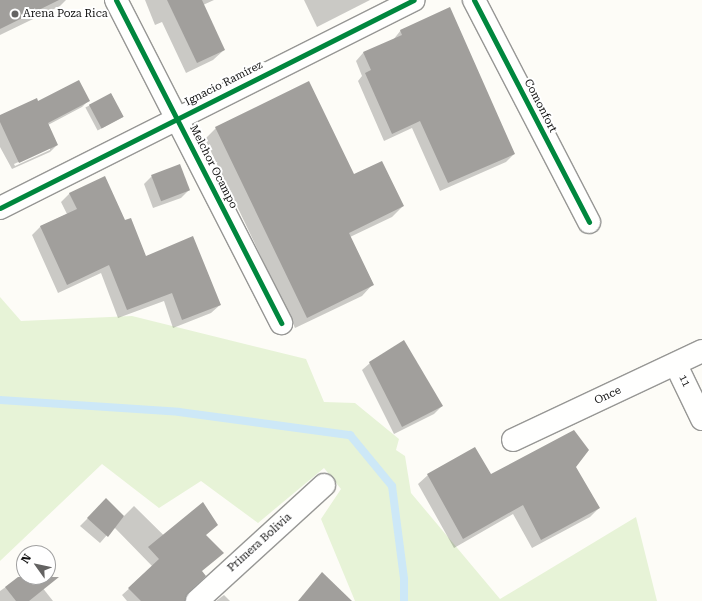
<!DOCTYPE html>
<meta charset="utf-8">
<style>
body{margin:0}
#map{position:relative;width:702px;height:601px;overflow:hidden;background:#fdfcf7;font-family:"Roboto Serif",serif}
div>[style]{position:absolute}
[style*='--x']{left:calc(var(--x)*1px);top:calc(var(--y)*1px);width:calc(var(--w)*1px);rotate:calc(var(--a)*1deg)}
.green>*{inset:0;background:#e7f3d7}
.shadow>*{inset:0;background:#0003;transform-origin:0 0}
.stream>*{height:8px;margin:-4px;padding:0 4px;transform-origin:4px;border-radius:4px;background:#cde8f7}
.building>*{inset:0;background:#a19f9c;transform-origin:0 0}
.roads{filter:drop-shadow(1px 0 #979795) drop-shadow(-1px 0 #979795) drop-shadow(0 1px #979795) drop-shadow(0 -1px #979795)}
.minor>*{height:22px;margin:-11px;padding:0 11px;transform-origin:11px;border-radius:11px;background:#fffffe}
.cycleway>*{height:5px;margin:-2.5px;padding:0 2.5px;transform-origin:2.5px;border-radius:2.5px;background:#00873e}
.dots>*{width:11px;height:11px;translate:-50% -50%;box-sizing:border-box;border:2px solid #fff;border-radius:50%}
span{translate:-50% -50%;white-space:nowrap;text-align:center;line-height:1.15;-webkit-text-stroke:4px #fff;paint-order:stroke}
.poi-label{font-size:11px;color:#111}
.left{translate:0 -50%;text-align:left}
.street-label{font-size:11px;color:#111}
.north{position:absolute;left:16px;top:545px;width:40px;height:40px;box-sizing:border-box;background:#fff;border:1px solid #a0a0a0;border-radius:50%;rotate:303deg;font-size:11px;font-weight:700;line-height:16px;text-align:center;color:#111}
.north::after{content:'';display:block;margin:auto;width:14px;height:18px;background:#646362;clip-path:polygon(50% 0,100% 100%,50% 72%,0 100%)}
</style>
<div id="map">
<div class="green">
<i style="clip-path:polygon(0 297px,21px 321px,132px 316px,306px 359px,324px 402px,355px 403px,399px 439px,396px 450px,405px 456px,411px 493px,500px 599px,636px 517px,657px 601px,355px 601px,321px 519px,341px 489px,324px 468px,258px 523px,201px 481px,159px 508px,102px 464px,0 561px)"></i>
</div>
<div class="shadow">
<i style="clip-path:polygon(0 0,66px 0,60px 6px,0 35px)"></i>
<i style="clip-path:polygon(145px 0,214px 0,203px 5px,224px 50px,213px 60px,186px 73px,162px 22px,155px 25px)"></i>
<i style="clip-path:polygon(304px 0,370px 0,317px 27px)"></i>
<i style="clip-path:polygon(401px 30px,514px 154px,506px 162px,440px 191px,412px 128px,384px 141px,358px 81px,362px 76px,356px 61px,363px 53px,393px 40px)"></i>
<i style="left:111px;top:94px;width:26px;height:29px;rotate:62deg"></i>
<i style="clip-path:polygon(evenodd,89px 100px,82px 107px,48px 125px,57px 145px,50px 152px,12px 169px,0 147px,0 116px,37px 103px,89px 100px,50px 148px,50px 150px,15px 166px,14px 164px,50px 148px)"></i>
<i style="clip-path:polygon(216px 128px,354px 176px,403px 206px,392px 217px,350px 237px,373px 284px,362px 296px,295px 328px,205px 139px)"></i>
<i style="clip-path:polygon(152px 176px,189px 190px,181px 198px,153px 208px,144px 184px)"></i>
<i style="clip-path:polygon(70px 193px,125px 222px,145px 258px,220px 305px,211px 313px,173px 328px,164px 301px,118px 318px,101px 273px,58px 293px,32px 235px,41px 226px,67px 214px,61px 202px)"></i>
<i style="clip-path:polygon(370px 363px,442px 406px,434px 414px,394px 434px,362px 370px)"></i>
<i style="clip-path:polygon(428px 475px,490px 476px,599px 508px,590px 517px,532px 548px,513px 514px,454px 548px,418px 484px)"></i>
<i style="clip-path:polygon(106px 500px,123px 517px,134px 506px,205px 576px,184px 597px,185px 601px,127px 601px,122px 595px,153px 567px,114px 527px,100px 543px,80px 526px)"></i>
<i style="clip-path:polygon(20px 577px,34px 577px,53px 601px,0 601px,0 591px)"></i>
<i style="clip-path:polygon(224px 595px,230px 601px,216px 601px)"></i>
</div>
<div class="stream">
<i style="--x:0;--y:400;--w:179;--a:3.8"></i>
<i style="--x:179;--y:412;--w:173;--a:7.7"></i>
<i style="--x:350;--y:435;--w:66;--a:50.5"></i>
<i style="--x:392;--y:486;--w:94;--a:82.6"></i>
<i style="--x:404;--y:579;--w:22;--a:90"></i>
</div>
<div class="building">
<i style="clip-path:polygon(0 0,59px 0,0 29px)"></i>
<i style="clip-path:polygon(167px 0,202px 0,225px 50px,197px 63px)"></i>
<i style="clip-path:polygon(450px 7px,515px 154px,448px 183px,420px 121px,392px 134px,365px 73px,371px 70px,363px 52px,402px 35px,400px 30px)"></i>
<i style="clip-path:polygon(79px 80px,90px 101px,48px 123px,58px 145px,19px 163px,0 122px,0 115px,37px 98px,38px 101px)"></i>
<i style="clip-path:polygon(309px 81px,354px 174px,382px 161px,404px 206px,349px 233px,374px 285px,307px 318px,215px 127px)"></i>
<i style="left:111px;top:93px;width:27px;height:25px;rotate:62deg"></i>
<i style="left:180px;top:164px;width:28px;height:31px;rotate:69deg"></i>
<i style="clip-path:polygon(105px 176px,125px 220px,131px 218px,146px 256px,193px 236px,221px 305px,182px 320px,172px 293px,127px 310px,109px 265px,67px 285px,40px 226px,77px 209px,69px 193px)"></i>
<i style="clip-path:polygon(404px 340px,443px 406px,402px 427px,369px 362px)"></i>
<i style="clip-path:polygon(574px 430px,589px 450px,576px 467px,600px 508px,541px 540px,523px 505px,463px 539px,427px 474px,475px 447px,491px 474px)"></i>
<i style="clip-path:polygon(106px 498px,124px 516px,108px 537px,87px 518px)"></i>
<i style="clip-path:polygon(203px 502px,218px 525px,206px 535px,224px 553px,202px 571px,206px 576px,189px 592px,185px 601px,141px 601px,128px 588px,159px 559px,148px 547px)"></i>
<i style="clip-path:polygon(322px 572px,352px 601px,298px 601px)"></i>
<i style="clip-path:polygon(18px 577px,59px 577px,29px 601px,16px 601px,5px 587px)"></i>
</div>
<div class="roads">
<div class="minor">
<i style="--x:116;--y:0;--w:363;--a:62.9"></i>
<i style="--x:474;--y:0;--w:250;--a:62.6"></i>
<i style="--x:0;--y:208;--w:463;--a:-26.7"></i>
<i style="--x:676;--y:365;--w:60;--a:64.3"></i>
<i style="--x:513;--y:440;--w:209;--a:-25.2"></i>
<i style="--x:197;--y:601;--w:172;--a:-42.4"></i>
</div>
</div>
<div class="cycleway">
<i style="--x:116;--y:0;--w:363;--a:62.9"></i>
<i style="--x:474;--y:0;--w:250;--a:62.6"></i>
<i style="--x:0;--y:208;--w:463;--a:-26.7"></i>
</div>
<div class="dots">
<i style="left:15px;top:14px;background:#646362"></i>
</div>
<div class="poi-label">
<span class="left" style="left:23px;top:14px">Arena Poza Rica</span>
</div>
<div class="street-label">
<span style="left:224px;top:84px;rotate:-27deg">Ignacio Ramírez</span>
<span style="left:540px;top:106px;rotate:63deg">Comonfort</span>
<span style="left:213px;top:167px;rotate:63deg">Melchor Ocampo</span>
<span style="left:684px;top:381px;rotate:64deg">11</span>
<span style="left:608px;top:396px;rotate:-25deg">Once</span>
<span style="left:260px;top:543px;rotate:-42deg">Primera Bolivia</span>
</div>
<div class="north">N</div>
</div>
